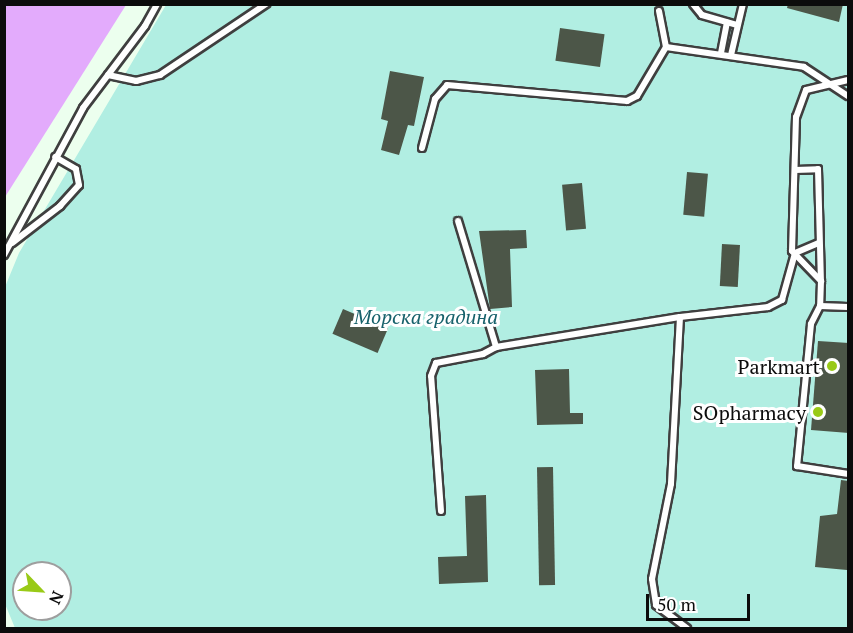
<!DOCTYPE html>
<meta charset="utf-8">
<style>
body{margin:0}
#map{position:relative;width:853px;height:633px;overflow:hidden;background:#ecffee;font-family:"PT Serif",serif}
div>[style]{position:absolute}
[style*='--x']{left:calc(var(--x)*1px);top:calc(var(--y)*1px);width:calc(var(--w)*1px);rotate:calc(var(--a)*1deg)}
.green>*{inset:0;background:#b1eee2}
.water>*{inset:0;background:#e3abfc}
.building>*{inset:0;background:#4c5648;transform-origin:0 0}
.roads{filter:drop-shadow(2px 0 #3f3f3f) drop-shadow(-2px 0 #3f3f3f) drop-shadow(0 2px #3f3f3f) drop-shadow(0 -2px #3f3f3f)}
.lane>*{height:6px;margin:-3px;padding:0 3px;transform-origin:3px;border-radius:3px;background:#fff}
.dots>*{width:16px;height:16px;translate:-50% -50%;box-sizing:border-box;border:3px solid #fff;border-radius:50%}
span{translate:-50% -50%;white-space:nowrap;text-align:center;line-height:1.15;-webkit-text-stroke:6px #fff;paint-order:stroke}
.park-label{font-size:20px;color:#16616b;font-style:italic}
.poi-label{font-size:20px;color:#0c0c0c}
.right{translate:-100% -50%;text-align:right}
.frame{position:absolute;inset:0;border:6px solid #0c0c0c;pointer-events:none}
.north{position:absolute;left:12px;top:561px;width:60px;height:60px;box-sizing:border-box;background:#fff;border:2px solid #9e9e9e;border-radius:50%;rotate:115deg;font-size:16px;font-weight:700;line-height:24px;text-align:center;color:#0c0c0c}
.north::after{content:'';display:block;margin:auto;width:21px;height:27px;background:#99ca17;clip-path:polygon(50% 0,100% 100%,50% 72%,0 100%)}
.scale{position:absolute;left:646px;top:594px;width:104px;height:27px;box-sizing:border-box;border:3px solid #0c0c0c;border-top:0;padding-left:8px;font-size:18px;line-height:21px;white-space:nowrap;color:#0c0c0c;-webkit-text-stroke:4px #fff;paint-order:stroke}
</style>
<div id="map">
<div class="green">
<i style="clip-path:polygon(evenodd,166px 5px,848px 5px,848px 628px,15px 628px,5px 604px,5px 287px,19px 253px,166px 5px,24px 573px,60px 573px,60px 609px,24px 609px,24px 573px)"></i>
</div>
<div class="water">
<i style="clip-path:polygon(5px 4px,126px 5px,5px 197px,4px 5px)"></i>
</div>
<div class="building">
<i style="clip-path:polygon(788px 4px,843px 4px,839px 22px,787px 8px)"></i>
<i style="left:560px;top:28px;width:45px;height:33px;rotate:8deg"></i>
<i style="clip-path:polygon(390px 71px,424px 77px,414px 126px,408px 125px,399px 155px,381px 150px,388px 121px,381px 119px)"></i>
<i style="left:687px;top:172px;width:21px;height:43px;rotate:5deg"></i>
<i style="left:582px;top:183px;width:46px;height:20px;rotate:85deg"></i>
<i style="clip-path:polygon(526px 230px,527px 248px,510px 249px,512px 307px,490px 309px,479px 231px)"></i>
<i style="left:722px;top:244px;width:18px;height:42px;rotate:3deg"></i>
<i style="left:343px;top:309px;width:49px;height:27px;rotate:23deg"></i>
<i style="clip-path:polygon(818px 341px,849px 343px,849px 433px,811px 430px)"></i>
<i style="clip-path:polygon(569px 369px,570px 413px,583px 413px,583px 424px,537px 425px,535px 370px)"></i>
<i style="left:553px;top:467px;width:118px;height:16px;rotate:89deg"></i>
<i style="clip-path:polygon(841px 480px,849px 481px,847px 570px,815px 567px,820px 516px,837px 514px)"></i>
<i style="clip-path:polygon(486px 495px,488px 582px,439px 584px,438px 557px,467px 556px,465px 496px)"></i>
</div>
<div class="roads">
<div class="lane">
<i style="--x:693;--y:4;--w:14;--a:51"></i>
<i style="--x:702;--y:15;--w:36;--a:16"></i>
<i style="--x:659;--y:11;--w:37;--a:79"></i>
<i style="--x:666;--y:47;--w:139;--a:8.2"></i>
<i style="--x:804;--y:67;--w:53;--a:33.4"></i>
<i style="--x:721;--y:53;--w:31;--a:-79"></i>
<i style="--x:731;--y:55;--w:52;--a:-76.8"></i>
<i style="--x:108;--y:75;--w:29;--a:12"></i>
<i style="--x:136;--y:81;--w:25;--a:-14"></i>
<i style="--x:160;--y:75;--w:128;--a:-33.8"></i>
<i style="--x:848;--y:80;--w:43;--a:166.6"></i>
<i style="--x:806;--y:90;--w:29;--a:110"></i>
<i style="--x:796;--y:117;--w:134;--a:91.7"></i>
<i style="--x:792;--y:251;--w:42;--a:46"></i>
<i style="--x:821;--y:281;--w:25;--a:92"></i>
<i style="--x:820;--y:306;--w:20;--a:117"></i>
<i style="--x:811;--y:324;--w:143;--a:95.6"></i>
<i style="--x:797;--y:466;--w:52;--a:8.9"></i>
<i style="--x:422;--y:148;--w:51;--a:-75.1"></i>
<i style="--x:435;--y:99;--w:18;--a:-49"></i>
<i style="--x:447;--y:85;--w:181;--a:5.1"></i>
<i style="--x:627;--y:101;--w:11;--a:-27"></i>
<i style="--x:637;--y:96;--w:57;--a:-59.4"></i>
<i style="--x:795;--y:170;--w:23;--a:-2"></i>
<i style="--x:818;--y:169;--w:112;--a:88.5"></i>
<i style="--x:458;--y:221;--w:132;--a:73.2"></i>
<i style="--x:12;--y:243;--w:61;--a:-37.6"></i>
<i style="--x:60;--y:206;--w:28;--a:-48"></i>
<i style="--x:79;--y:185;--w:16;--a:-101"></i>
<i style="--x:76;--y:169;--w:24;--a:-150"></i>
<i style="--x:4;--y:255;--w:167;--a:-61.7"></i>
<i style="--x:83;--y:108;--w:103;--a:-52.9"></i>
<i style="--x:145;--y:26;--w:25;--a:-61"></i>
<i style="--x:820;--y:306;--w:28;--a:2"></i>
<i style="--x:680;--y:317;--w:167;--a:93.1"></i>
<i style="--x:671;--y:484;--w:97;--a:101.3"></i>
<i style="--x:652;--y:579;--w:26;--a:81"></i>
<i style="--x:656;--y:605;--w:39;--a:37"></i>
<i style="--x:441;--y:511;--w:135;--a:-94.2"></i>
<i style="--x:431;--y:376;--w:14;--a:-69"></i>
<i style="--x:436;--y:363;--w:48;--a:-10.8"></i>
<i style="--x:483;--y:354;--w:15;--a:-28"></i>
<i style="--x:496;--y:347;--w:186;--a:-9.3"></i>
<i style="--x:680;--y:317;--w:89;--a:-6.5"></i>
<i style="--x:768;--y:307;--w:16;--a:-27"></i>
<i style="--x:782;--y:300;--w:49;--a:-74.5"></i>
<i style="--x:795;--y:253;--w:25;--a:-23"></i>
</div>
</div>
<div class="dots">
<i style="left:832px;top:366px;background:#99ca17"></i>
<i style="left:818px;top:412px;background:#99ca17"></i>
</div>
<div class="park-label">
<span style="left:426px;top:316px">Морска градина</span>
</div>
<div class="poi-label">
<span class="right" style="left:820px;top:366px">Parkmart</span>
<span class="right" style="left:806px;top:412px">SOpharmacy</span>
</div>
<div class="frame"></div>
<div class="north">N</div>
<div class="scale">50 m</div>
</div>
